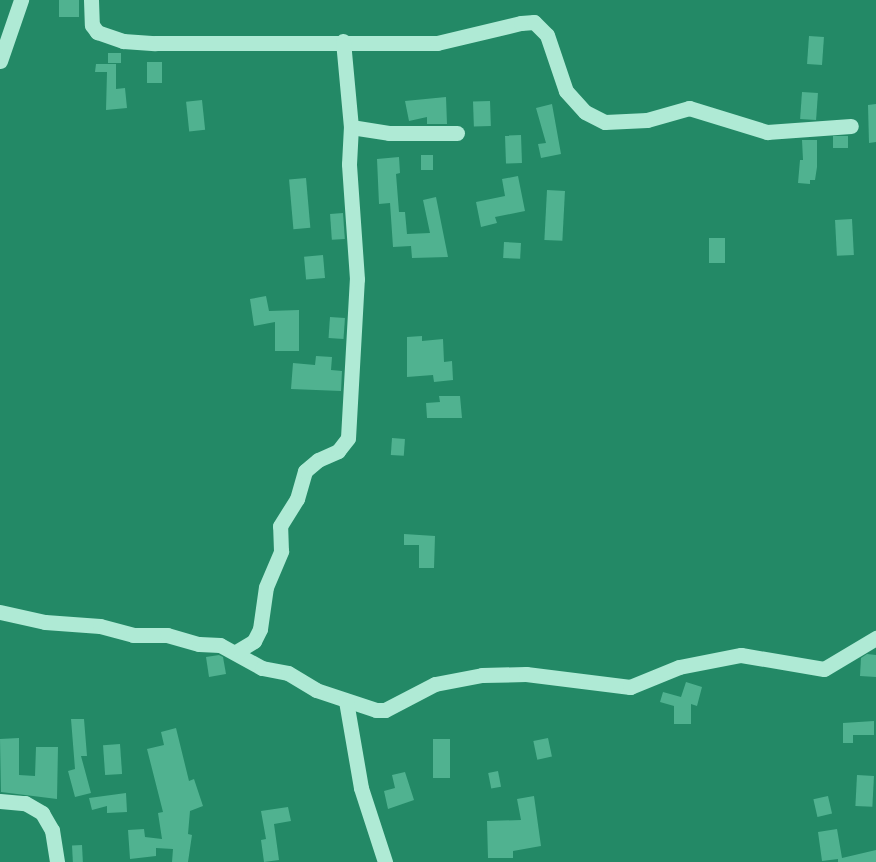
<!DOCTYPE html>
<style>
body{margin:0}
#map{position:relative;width:876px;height:862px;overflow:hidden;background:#238966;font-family:"Space Grotesk",sans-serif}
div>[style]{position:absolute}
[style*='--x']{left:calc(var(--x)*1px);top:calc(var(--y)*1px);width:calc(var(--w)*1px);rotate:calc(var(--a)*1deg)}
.building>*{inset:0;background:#50b290;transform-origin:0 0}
.minor>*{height:15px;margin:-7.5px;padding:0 7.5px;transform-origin:7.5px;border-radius:7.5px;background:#afead5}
span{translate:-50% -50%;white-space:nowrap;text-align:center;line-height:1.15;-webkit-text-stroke:4.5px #238966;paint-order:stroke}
</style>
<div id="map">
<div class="building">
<i style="left:59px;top:0;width:20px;height:17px"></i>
<i style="left:809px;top:36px;width:15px;height:28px;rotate:4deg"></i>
<i style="left:108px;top:53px;width:13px;height:10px"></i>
<i style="left:147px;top:62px;width:15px;height:21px"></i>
<i style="clip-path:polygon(96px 64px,116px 64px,116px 89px,125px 88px,127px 108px,106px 110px,107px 72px,95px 72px)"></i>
<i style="left:802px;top:92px;width:16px;height:27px;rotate:4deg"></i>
<i style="clip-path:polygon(446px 97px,447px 124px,427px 124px,427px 117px,409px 121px,405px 101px)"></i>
<i style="left:202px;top:100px;width:30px;height:16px;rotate:84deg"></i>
<i style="left:490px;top:101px;width:25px;height:17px;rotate:88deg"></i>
<i style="clip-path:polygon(552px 104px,561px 154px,541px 158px,538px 144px,546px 143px,536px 108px)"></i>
<i style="clip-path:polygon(876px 104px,876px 142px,869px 143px,868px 105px)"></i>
<i style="left:521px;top:135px;width:28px;height:16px;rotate:88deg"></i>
<i style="left:848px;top:136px;width:12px;height:15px;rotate:90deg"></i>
<i style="clip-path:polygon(802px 140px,817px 140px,817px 167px,815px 180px,810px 180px,810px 184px,798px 183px,800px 160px,803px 160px)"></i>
<i style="left:421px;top:155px;width:12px;height:15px"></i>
<i style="clip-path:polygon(399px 157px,400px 173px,396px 174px,399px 212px,405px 212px,407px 234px,430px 233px,423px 200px,436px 197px,448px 257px,412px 258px,411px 246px,393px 247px,390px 203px,379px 204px,377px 159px)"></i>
<i style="clip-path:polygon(518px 176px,525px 211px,495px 217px,497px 223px,481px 227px,476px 202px,505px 196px,502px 179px)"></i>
<i style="left:306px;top:178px;width:50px;height:17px;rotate:85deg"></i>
<i style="left:547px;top:190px;width:18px;height:50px;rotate:3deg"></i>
<i style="left:343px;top:213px;width:26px;height:13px;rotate:86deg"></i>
<i style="left:852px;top:219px;width:36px;height:17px;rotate:87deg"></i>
<i style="left:709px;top:238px;width:16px;height:25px"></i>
<i style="left:504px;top:242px;width:17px;height:16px;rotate:3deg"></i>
<i style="left:323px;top:255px;width:23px;height:19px;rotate:85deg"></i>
<i style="clip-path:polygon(266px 296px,269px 311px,299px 310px,299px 351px,275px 351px,275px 322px,254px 326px,250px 299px)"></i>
<i style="left:330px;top:317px;width:15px;height:21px;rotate:4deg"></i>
<i style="clip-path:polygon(422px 336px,422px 341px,443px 339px,444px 362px,452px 361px,453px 380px,434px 382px,433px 375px,407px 377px,407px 337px)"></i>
<i style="clip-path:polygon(316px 356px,332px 357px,331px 370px,342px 371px,341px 391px,291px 389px,293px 363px,315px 365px)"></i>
<i style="clip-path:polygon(439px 396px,460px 396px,462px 418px,427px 418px,426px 403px,440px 402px)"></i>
<i style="left:392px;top:438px;width:13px;height:17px;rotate:4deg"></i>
<i style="clip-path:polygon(404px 534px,435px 536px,434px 568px,419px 568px,419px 545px,404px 545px)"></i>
<i style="clip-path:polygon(867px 654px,876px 655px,876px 677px,860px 676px,861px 658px)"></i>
<i style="clip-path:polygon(219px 655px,223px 657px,226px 674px,209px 677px,206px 657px)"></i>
<i style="clip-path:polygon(686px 682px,702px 687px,697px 706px,691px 704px,691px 724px,674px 724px,674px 706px,660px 702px,663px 692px,681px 697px)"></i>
<i style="clip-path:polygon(84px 719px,87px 756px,81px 756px,91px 793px,75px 797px,68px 771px,75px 769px,71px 719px)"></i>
<i style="clip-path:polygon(874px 721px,874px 735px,853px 735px,853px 743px,843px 743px,843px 723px)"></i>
<i style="clip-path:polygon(176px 728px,189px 781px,194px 779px,203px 806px,190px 811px,188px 834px,192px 835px,188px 862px,172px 862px,173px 849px,156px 848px,156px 856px,130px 859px,128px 830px,144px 829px,145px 837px,162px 839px,158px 813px,163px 812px,147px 749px,164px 745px,161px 732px)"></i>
<i style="clip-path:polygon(19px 738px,19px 775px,35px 776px,36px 747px,58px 747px,57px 799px,1px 792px,0 739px)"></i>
<i style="left:548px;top:738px;width:19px;height:15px;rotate:78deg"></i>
<i style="left:433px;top:739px;width:17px;height:39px"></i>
<i style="left:120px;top:744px;width:30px;height:17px;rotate:86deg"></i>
<i style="left:498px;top:771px;width:16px;height:10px;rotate:79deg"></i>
<i style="clip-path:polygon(405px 772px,414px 800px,388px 809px,384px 791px,395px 788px,392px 775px)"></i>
<i style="left:857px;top:775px;width:17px;height:31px;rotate:3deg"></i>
<i style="clip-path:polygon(126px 793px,127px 812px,107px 813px,107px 806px,92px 810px,89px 798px)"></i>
<i style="clip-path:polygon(534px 796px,541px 846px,513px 851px,513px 858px,488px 858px,487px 821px,521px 820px,517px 799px)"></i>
<i style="left:828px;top:796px;width:18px;height:15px;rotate:77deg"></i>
<i style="clip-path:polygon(288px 807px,291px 821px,274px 824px,279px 860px,264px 862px,261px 840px,266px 839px,261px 811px)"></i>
<i style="clip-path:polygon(837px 829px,842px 858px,876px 850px,876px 862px,838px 862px,838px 859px,822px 861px,818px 832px)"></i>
<i style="left:82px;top:845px;width:17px;height:10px;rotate:87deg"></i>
</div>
<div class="minor">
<i style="--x:91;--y:0;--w:25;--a:88"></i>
<i style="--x:92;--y:25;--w:9;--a:54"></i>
<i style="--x:97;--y:32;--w:28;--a:19"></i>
<i style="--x:123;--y:41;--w:32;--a:4"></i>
<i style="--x:155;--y:43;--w:282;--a:0"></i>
<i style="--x:437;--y:43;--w:86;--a:-13.4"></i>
<i style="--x:521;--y:23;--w:13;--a:-4"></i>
<i style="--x:534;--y:22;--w:18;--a:45"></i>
<i style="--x:547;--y:35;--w:59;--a:71.3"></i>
<i style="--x:566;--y:91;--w:28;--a:48"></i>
<i style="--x:585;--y:112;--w:22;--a:27"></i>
<i style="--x:605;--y:122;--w:42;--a:-2.7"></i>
<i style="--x:647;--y:120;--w:44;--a:-15.9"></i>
<i style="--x:689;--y:108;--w:82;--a:17.1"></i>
<i style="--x:767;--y:132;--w:84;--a:-4.1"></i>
<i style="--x:343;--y:41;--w:86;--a:84.7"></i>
<i style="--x:351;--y:127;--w:38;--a:9"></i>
<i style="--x:389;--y:133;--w:68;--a:0"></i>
<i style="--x:0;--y:61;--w:65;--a:-71"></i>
<i style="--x:0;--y:612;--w:46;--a:12.5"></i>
<i style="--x:45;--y:622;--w:55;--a:4.2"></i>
<i style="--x:100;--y:626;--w:34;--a:15"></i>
<i style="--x:133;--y:635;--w:34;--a:0"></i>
<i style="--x:167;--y:635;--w:33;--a:16"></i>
<i style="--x:199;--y:644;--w:21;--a:3"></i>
<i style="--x:220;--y:645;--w:48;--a:28.7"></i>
<i style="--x:262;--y:668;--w:26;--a:11"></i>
<i style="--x:288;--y:673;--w:33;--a:31"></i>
<i style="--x:316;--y:690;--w:63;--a:18.4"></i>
<i style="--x:376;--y:710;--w:9;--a:0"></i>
<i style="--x:385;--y:710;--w:56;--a:-27.5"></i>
<i style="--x:435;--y:684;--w:48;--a:-10.8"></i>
<i style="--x:482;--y:675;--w:44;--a:-1.3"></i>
<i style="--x:526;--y:674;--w:105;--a:7.1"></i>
<i style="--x:630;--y:687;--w:53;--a:-22.2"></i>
<i style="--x:679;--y:667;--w:63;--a:-11"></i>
<i style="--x:741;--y:655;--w:84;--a:9.6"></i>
<i style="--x:824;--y:669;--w:61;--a:-30.8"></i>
<i style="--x:236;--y:652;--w:21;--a:-31"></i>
<i style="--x:254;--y:641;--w:13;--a:-63"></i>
<i style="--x:260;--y:629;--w:42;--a:-81.9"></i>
<i style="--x:266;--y:587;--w:39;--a:-67"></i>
<i style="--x:281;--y:551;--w:25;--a:-92"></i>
<i style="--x:280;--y:526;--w:32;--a:-58"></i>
<i style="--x:297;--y:499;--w:29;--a:-74"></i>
<i style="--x:305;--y:471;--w:17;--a:-40"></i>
<i style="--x:318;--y:460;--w:22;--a:-24"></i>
<i style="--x:338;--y:451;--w:16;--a:-52"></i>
<i style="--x:348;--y:438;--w:159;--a:-86.8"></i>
<i style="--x:357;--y:279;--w:115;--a:-94"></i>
<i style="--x:349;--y:164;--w:37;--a:-87"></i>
<i style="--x:346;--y:701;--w:88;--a:80.2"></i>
<i style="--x:361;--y:788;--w:78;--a:72"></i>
<i style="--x:0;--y:801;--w:25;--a:5"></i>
<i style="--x:25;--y:803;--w:20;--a:30"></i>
<i style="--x:42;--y:813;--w:20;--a:60"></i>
<i style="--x:52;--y:830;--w:32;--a:81"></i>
</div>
</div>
